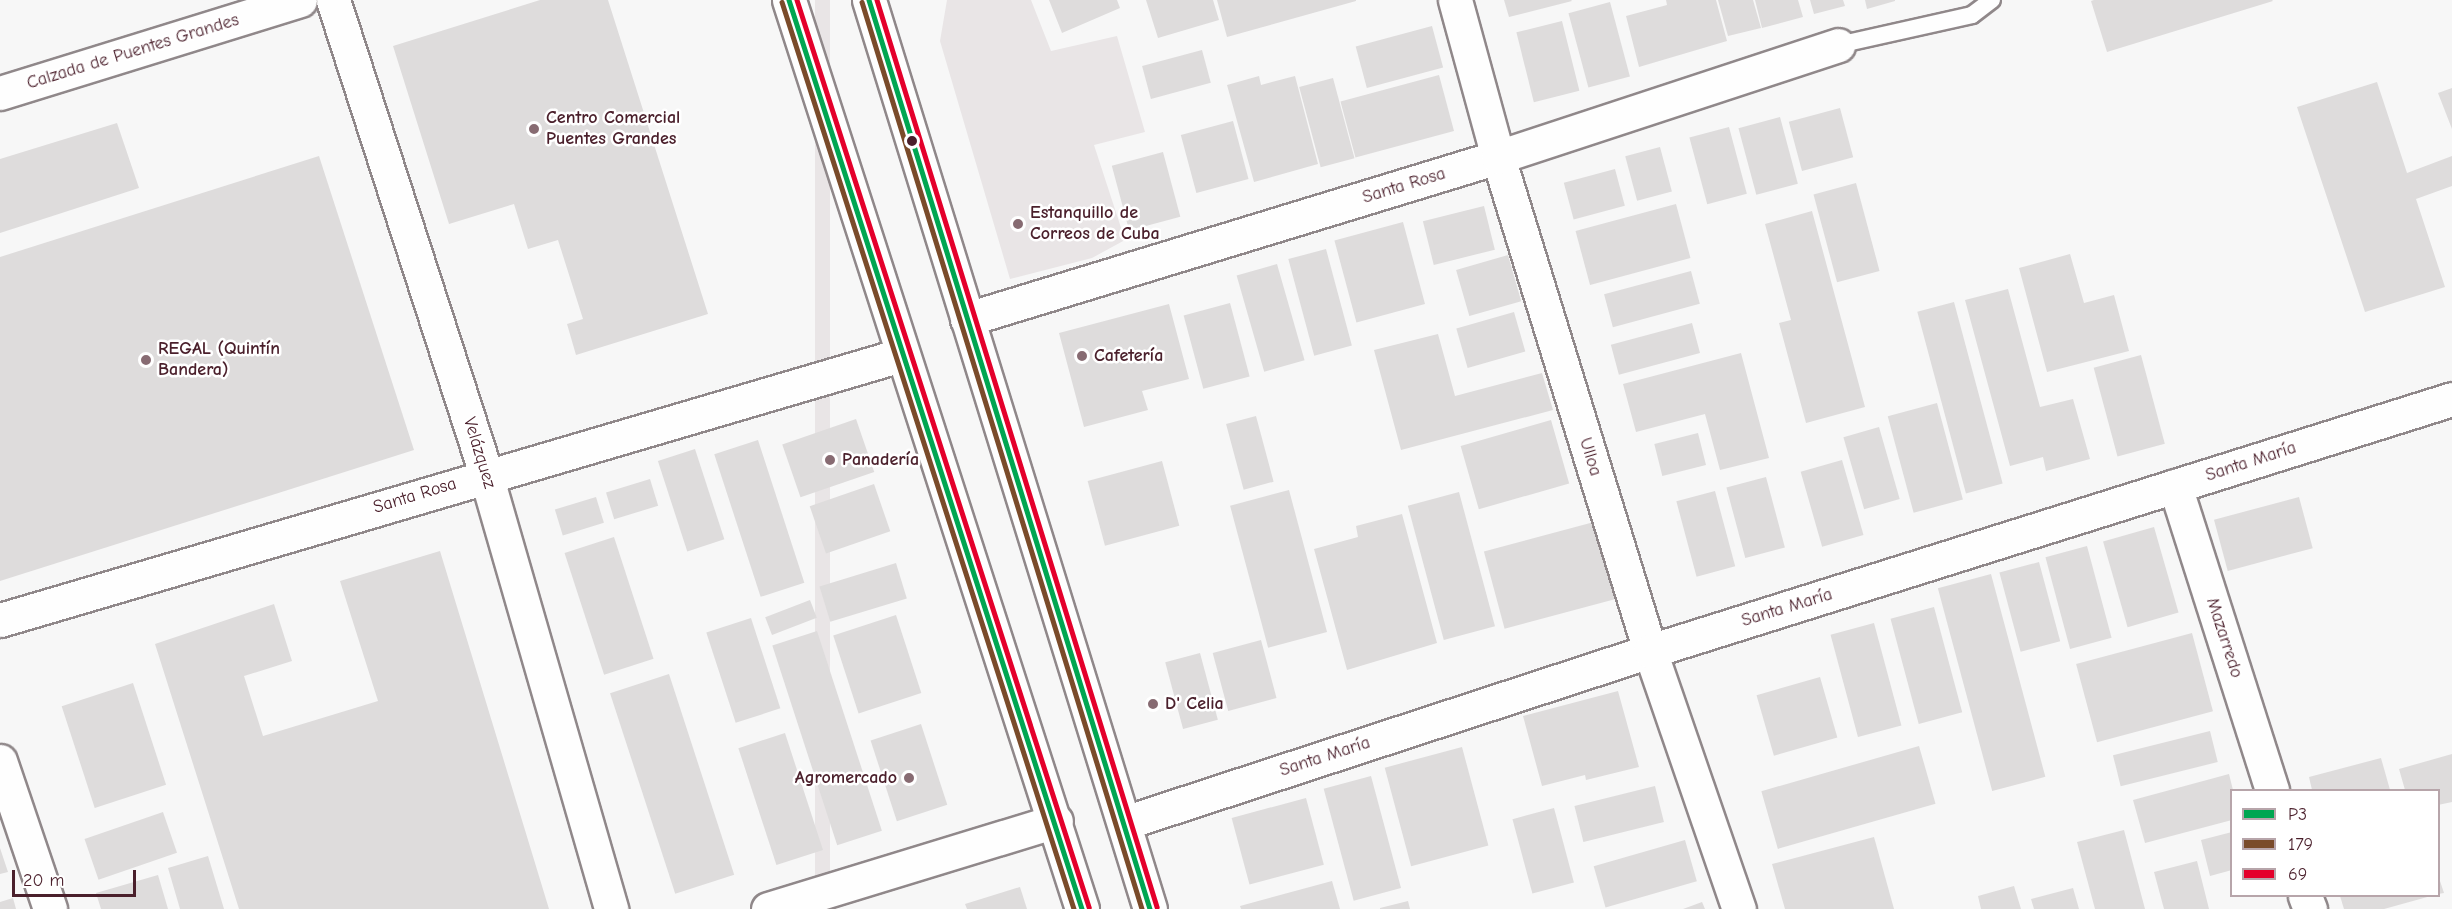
<!DOCTYPE html>
<meta charset="utf-8">
<style>
body{margin:0}
#map{position:relative;width:2452px;height:909px;overflow:hidden;background:#f7f7f7;font-family:"Comic Neue",sans-serif}
div>[style]{position:absolute}
[style*='--x']{left:calc(var(--x)*1px);top:calc(var(--y)*1px);width:calc(var(--w)*1px);rotate:calc(var(--a)*1deg)}
.green>*{inset:0;background:#e9e5e6;transform-origin:0 0}
.building>*{inset:0;background:#dedcdc;transform-origin:0 0}
.roads{filter:drop-shadow(2px 0 #90888a) drop-shadow(-2px 0 #90888a) drop-shadow(0 2px #90888a) drop-shadow(0 -2px #90888a)}
.service>*{height:16px;margin:-8px;padding:0 8px;transform-origin:8px;border-radius:8px;background:#fefefe}
.minor>*{height:33px;margin:-16.5px;padding:0 16.5px;transform-origin:16.5px;border-radius:16.5px;background:#fefefe}
.primary>*{height:33px;margin:-16.5px;padding:0 16.5px;transform-origin:16.5px;border-radius:16.5px;background:#fefefe}
.bus-1>*{height:4.5px;margin:-2.25px;padding:0 2.25px;transform-origin:2.25px;border-radius:2.25px;background:#00a651}
.bus-2>*{height:4.5px;margin:-2.25px;padding:0 2.25px;transform-origin:2.25px;border-radius:2.25px;background:#7a4b2a}
.bus-3>*{height:4.5px;margin:-2.25px;padding:0 2.25px;transform-origin:2.25px;border-radius:2.25px;background:#e4002b}
.dots>*{width:16px;height:16px;translate:-50% -50%;box-sizing:border-box;border:3px solid #fff;border-radius:50%}
span{translate:-50% -50%;white-space:nowrap;text-align:center;line-height:1.15;-webkit-text-stroke:5px #fff;paint-order:stroke}
.street-label{font-size:18px;color:#4a1f2b}
.poi-label{font-size:18px;color:#4a1f2b;font-weight:700}
.left{translate:0 -50%;text-align:left}
.right{translate:-100% -50%;text-align:right}
.legend{position:absolute;left:2230px;top:789px;width:210px;height:108px;box-sizing:border-box;background:#fff;border:2px solid #b7a5aa;margin:0;padding:8px 10px;list-style:none;font-size:18px;color:#4a1f2b}
.legend li{display:flex;align-items:center;gap:12px;height:30px}
.legend b{width:30px;border:2px solid #b7a5aa}
.scale{position:absolute;left:12px;top:870px;width:124px;height:27px;box-sizing:border-box;border:3px solid #4a1f2b;border-top:0;padding-left:8px;font-size:18px;line-height:21px;white-space:nowrap;color:#4a1f2b;-webkit-text-stroke:4px #fff;paint-order:stroke}
</style>
<div id="map">
<div class="green">
<i style="left:815px;top:0;width:15px;height:952px"></i>
<i style="clip-path:polygon(947px 0,1031px 0,1051px 51px,1117px 36px,1145px 132px,1094px 145px,1125px 240px,1092px 258px,1010px 279px,940px 41px)"></i>
</div>
<div class="building">
<i style="clip-path:polygon(540px 0,608px 0,708px 314px,576px 355px,567px 324px,583px 319px,558px 240px,528px 249px,514px 204px,449px 224px,393px 46px)"></i>
<i style="clip-path:polygon(1049px 0,1117px 0,1120px 8px,1062px 33px)"></i>
<i style="clip-path:polygon(1146px 0,1213px 0,1219px 20px,1158px 38px)"></i>
<i style="clip-path:polygon(1217px 0,1356px 0,1356px 1px,1227px 37px)"></i>
<i style="clip-path:polygon(1504px 0,1571px 0,1572px 1px,1509px 17px)"></i>
<i style="clip-path:polygon(1666px 0,1716px 0,1727px 41px,1639px 67px,1626px 16px,1667px 5px)"></i>
<i style="clip-path:polygon(1718px 0,1753px 0,1761px 28px,1728px 36px)"></i>
<i style="clip-path:polygon(1755px 0,1798px 0,1803px 17px,1762px 28px)"></i>
<i style="clip-path:polygon(1810px 0,1843px 0,1845px 6px,1814px 14px)"></i>
<i style="clip-path:polygon(1865px 0,1895px 0,1895px 1px,1867px 9px)"></i>
<i style="clip-path:polygon(2094px 0,2272px 0,2273px 1px,2107px 52px,2091px 1px)"></i>
<i style="left:1610px;top:2px;width:77px;height:43px;rotate:75deg"></i>
<i style="left:1562px;top:21px;width:72px;height:47px;rotate:76deg"></i>
<i style="left:1432px;top:26px;width:43px;height:79px;rotate:75deg"></i>
<i style="left:1202px;top:50px;width:34px;height:62px;rotate:75deg"></i>
<i style="left:1439px;top:75px;width:58px;height:102px;rotate:75deg"></i>
<i style="clip-path:polygon(1259px 76px,1261px 85px,1295px 76px,1318px 164px,1254px 182px,1227px 85px)"></i>
<i style="left:1333px;top:78px;width:83px;height:35px;rotate:75deg"></i>
<i style="clip-path:polygon(2377px 82px,2407px 173px,2452px 156px,2452px 186px,2416px 199px,2445px 287px,2365px 312px,2297px 107px)"></i>
<i style="clip-path:polygon(2452px 88px,2452px 129px,2438px 93px)"></i>
<i style="left:1840px;top:108px;width:51px;height:53px;rotate:75deg"></i>
<i style="left:1780px;top:117px;width:69px;height:43px;rotate:75deg"></i>
<i style="left:1233px;top:121px;width:60px;height:54px;rotate:75deg"></i>
<i style="clip-path:polygon(117px 123px,139px 188px,0 233px,0 159px)"></i>
<i style="left:1729px;top:127px;width:69px;height:41px;rotate:75deg"></i>
<i style="left:1660px;top:147px;width:46px;height:36px;rotate:75deg"></i>
<i style="left:1163px;top:152px;width:67px;height:53px;rotate:75deg"></i>
<i style="clip-path:polygon(319px 156px,414px 450px,0 581px,0 257px)"></i>
<i style="left:1615px;top:169px;width:38px;height:53px;rotate:75deg"></i>
<i style="left:1856px;top:183px;width:91px;height:44px;rotate:75deg"></i>
<i style="left:1676px;top:204px;width:56px;height:104px;rotate:75deg"></i>
<i style="left:1484px;top:206px;width:45px;height:63px;rotate:76deg"></i>
<i style="clip-path:polygon(1812px 211px,1865px 407px,1806px 423px,1779px 323px,1791px 320px,1765px 224px)"></i>
<i style="left:1403px;top:222px;width:85px;height:71px;rotate:75deg"></i>
<i style="left:1326px;top:249px;width:100px;height:39px;rotate:75deg"></i>
<i style="clip-path:polygon(2070px 254px,2084px 303px,2114px 295px,2129px 351px,2047px 372px,2019px 268px)"></i>
<i style="left:1508px;top:255px;width:48px;height:54px;rotate:74deg"></i>
<i style="left:1277px;top:264px;width:100px;height:42px;rotate:74deg"></i>
<i style="left:1691px;top:271px;width:34px;height:90px;rotate:75deg"></i>
<i style="clip-path:polygon(2008px 289px,2040px 407px,2073px 399px,2090px 459px,2046px 471px,2043px 457px,2010px 466px,1965px 300px)"></i>
<i style="left:1954px;top:302px;width:188px;height:38px;rotate:75deg"></i>
<i style="left:1230px;top:303px;width:76px;height:48px;rotate:75deg"></i>
<i style="clip-path:polygon(1169px 304px,1189px 379px,1142px 391px,1148px 410px,1084px 427px,1059px 333px)"></i>
<i style="left:1514px;top:312px;width:41px;height:60px;rotate:74deg"></i>
<i style="left:1692px;top:323px;width:31px;height:84px;rotate:75deg"></i>
<i style="clip-path:polygon(1438px 334px,1455px 396px,1542px 373px,1553px 410px,1401px 450px,1374px 350px)"></i>
<i style="clip-path:polygon(1741px 353px,1769px 458px,1720px 470px,1705px 414px,1636px 432px,1623px 384px)"></i>
<i style="left:2141px;top:355px;width:92px;height:49px;rotate:75deg"></i>
<i style="left:1937px;top:403px;width:100px;height:51px;rotate:75deg"></i>
<i style="left:1256px;top:416px;width:68px;height:31px;rotate:75deg"></i>
<i style="left:856px;top:419px;width:56px;height:78px;rotate:71deg"></i>
<i style="left:1551px;top:420px;width:66px;height:94px;rotate:74deg"></i>
<i style="left:1879px;top:427px;width:75px;height:37px;rotate:74deg"></i>
<i style="left:1698px;top:433px;width:33px;height:45px;rotate:76deg"></i>
<i style="left:758px;top:440px;width:150px;height:46px;rotate:72deg"></i>
<i style="left:695px;top:449px;width:95px;height:39px;rotate:72deg"></i>
<i style="left:1842px;top:460px;width:78px;height:43px;rotate:74deg"></i>
<i style="left:1162px;top:461px;width:67px;height:77px;rotate:75deg"></i>
<i style="left:1766px;top:477px;width:73px;height:41px;rotate:75deg"></i>
<i style="left:650px;top:479px;width:28px;height:46px;rotate:73deg"></i>
<i style="left:874px;top:484px;width:50px;height:68px;rotate:71deg"></i>
<i style="left:1289px;top:490px;width:147px;height:61px;rotate:75deg"></i>
<i style="left:1715px;top:491px;width:78px;height:40px;rotate:75deg"></i>
<i style="left:1459px;top:492px;width:139px;height:53px;rotate:75deg"></i>
<i style="left:596px;top:497px;width:27px;height:43px;rotate:73deg"></i>
<i style="left:2299px;top:497px;width:53px;height:88px;rotate:75deg"></i>
<i style="clip-path:polygon(1402px 514px,1437px 643px,1347px 670px,1314px 549px,1358px 537px,1356px 526px)"></i>
<i style="left:1594px;top:522px;width:80px;height:114px;rotate:75deg"></i>
<i style="left:2154px;top:527px;width:89px;height:53px;rotate:74deg"></i>
<i style="left:614px;top:537px;width:128px;height:52px;rotate:72deg"></i>
<i style="left:2087px;top:546px;width:95px;height:43px;rotate:75deg"></i>
<i style="clip-path:polygon(440px 551px,549px 909px,239px 909px,155px 644px,274px 604px,292px 661px,244px 676px,263px 736px,378px 701px,340px 581px)"></i>
<i style="left:2039px;top:562px;width:82px;height:41px;rotate:75deg"></i>
<i style="left:896px;top:563px;width:37px;height:80px;rotate:73deg"></i>
<i style="left:1991px;top:574px;width:210px;height:55px;rotate:75deg"></i>
<i style="left:810px;top:600px;width:19px;height:48px;rotate:69deg"></i>
<i style="left:1934px;top:607px;width:109px;height:45px;rotate:75deg"></i>
<i style="left:896px;top:615px;width:82px;height:66px;rotate:72deg"></i>
<i style="left:751px;top:618px;width:95px;height:47px;rotate:72deg"></i>
<i style="left:1874px;top:623px;width:106px;height:45px;rotate:75deg"></i>
<i style="left:817px;top:631px;width:210px;height:47px;rotate:72deg"></i>
<i style="left:2192px;top:633px;width:81px;height:120px;rotate:75deg"></i>
<i style="left:1261px;top:640px;width:60px;height:50px;rotate:75deg"></i>
<i style="left:1200px;top:653px;width:69px;height:36px;rotate:75deg"></i>
<i style="left:669px;top:674px;width:211px;height:62px;rotate:72deg"></i>
<i style="left:1820px;top:677px;width:63px;height:66px;rotate:74deg"></i>
<i style="left:133px;top:683px;width:107px;height:75px;rotate:72deg"></i>
<i style="clip-path:polygon(1618px 691px,1639px 767px,1586px 780px,1585px 775px,1542px 786px,1523px 716px)"></i>
<i style="left:921px;top:724px;width:85px;height:53px;rotate:72deg"></i>
<i style="left:2210px;top:731px;width:32px;height:100px;rotate:76deg"></i>
<i style="left:785px;top:733px;width:123px;height:49px;rotate:72deg"></i>
<i style="left:1919px;top:746px;width:60px;height:164px;rotate:74deg"></i>
<i style="left:1462px;top:747px;width:102px;height:80px;rotate:75deg"></i>
<i style="clip-path:polygon(2452px 754px,2452px 802px,2438px 805px,2438px 790px,2405px 790px,2399px 769px)"></i>
<i style="clip-path:polygon(2381px 758px,2390px 790px,2312px 790px,2309px 777px)"></i>
<i style="clip-path:polygon(2229px 774px,2233px 790px,2232px 820px,2145px 843px,2133px 800px)"></i>
<i style="left:1371px;top:776px;width:116px;height:49px;rotate:75deg"></i>
<i style="left:1655px;top:786px;width:37px;height:83px;rotate:76deg"></i>
<i style="left:1306px;top:798px;width:69px;height:77px;rotate:75deg"></i>
<i style="left:1554px;top:808px;width:77px;height:43px;rotate:75deg"></i>
<i style="left:163px;top:812px;width:43px;height:83px;rotate:71deg"></i>
<i style="clip-path:polygon(2124px 830px,2145px 909px,2095px 909px,2077px 842px)"></i>
<i style="clip-path:polygon(2232px 832px,2232px 870px,2210px 876px,2201px 840px)"></i>
<i style="clip-path:polygon(1874px 837px,1894px 909px,1785px 909px,1772px 864px)"></i>
<i style="left:1685px;top:840px;width:43px;height:95px;rotate:74deg"></i>
<i style="clip-path:polygon(0 848px,8px 872px,0 874px)"></i>
<i style="clip-path:polygon(208px 856px,224px 909px,180px 909px,168px 868px)"></i>
<i style="clip-path:polygon(2197px 861px,2209px 909px,2164px 909px,2154px 872px)"></i>
<i style="clip-path:polygon(158px 875px,168px 909px,101px 909px,96px 893px)"></i>
<i style="clip-path:polygon(2438px 875px,2444px 893px,2438px 894px)"></i>
<i style="clip-path:polygon(1332px 881px,1340px 909px,1241px 909px,1240px 906px)"></i>
<i style="clip-path:polygon(2014px 886px,2021px 909px,1981px 909px,1978px 896px)"></i>
<i style="clip-path:polygon(1020px 887px,1027px 909px,967px 909px,965px 904px)"></i>
<i style="clip-path:polygon(2073px 888px,2079px 909px,2034px 909px,2031px 899px)"></i>
<i style="clip-path:polygon(2340px 896px,2431px 896px,2384px 909px,2344px 909px)"></i>
<i style="clip-path:polygon(13px 898px,16px 909px,0 909px,0 902px)"></i>
<i style="clip-path:polygon(1408px 901px,1410px 909px,1380px 909px,1380px 908px)"></i>
<i style="clip-path:polygon(1702px 902px,1705px 909px,1683px 909px)"></i>
</div>
<div class="roads">
<div class="service">
<i style="--x:1838;--y:45;--w:137;--a:-12.6"></i>
<i style="--x:1972;--y:15;--w:25;--a:-37"></i>
</div>
<div class="minor">
<i style="--x:333;--y:0;--w:499;--a:72.1"></i>
<i style="--x:486;--y:475;--w:452;--a:73.9"></i>
<i style="--x:1455;--y:0;--w:163;--a:74.7"></i>
<i style="--x:1498;--y:157;--w:517;--a:72.9"></i>
<i style="--x:1650;--y:651;--w:273;--a:71"></i>
<i style="--x:967;--y:319;--w:555;--a:-16.97"></i>
<i style="--x:1498;--y:157;--w:358;--a:-18.2"></i>
<i style="--x:2175;--y:486;--w:319;--a:72.3"></i>
<i style="--x:0;--y:620;--w:939;--a:-16.39"></i>
<i style="--x:0;--y:761;--w:156;--a:71.3"></i>
<i style="--x:1124;--y:823;--w:553;--a:-18.11"></i>
<i style="--x:1650;--y:651;--w:841;--a:-17.44"></i>
<i style="--x:2305;--y:896;--w:14;--a:69"></i>
<i style="--x:768;--y:909;--w:301;--a:-17"></i>
</div>
<div class="primary">
<i style="--x:789;--y:0;--w:955;--a:72.13"></i>
<i style="--x:869;--y:0;--w:951;--a:72.82"></i>
<i style="--x:0;--y:93;--w:314;--a:-17.2"></i>
</div>
</div>
<div class="bus-1">
<i style="--x:789;--y:0;--w:955;--a:72.13"></i>
<i style="--x:869;--y:0;--w:951;--a:72.82"></i>
</div>
<div class="bus-2">
<i style="--x:782;--y:2;--w:953;--a:72.15"></i>
<i style="--x:862;--y:2;--w:949;--a:72.84"></i>
</div>
<div class="bus-3">
<i style="--x:797;--y:0;--w:953;--a:72.15"></i>
<i style="--x:877;--y:0;--w:949;--a:72.84"></i>
</div>
<div class="dots">
<i style="left:534px;top:129px;background:#876b72"></i>
<i style="left:912px;top:141px;background:#4a1f2b"></i>
<i style="left:1018px;top:224px;background:#876b72"></i>
<i style="left:1082px;top:356px;background:#876b72"></i>
<i style="left:146px;top:360px;background:#876b72"></i>
<i style="left:830px;top:460px;background:#876b72"></i>
<i style="left:1153px;top:704px;background:#876b72"></i>
<i style="left:909px;top:778px;background:#876b72"></i>
</div>
<div class="street-label">
<span style="left:133px;top:52px;rotate:-17deg">Calzada de Puentes Grandes</span>
<span style="left:1404px;top:186px;rotate:-17deg">Santa Rosa</span>
<span style="left:479px;top:453px;rotate:73deg">Velázquez</span>
<span style="left:1590px;top:457px;rotate:73deg">Ulloa</span>
<span style="left:2251px;top:462px;rotate:-18deg">Santa María</span>
<span style="left:415px;top:496px;rotate:-17deg">Santa Rosa</span>
<span style="left:1787px;top:608px;rotate:-17deg">Santa María</span>
<span style="left:2224px;top:638px;rotate:72deg">Mazarredo</span>
<span style="left:1325px;top:757px;rotate:-18deg">Santa María</span>
</div>
<div class="poi-label">
<span class="left" style="left:546px;top:129px">Centro Comercial<br>Puentes Grandes</span>
<span class="left" style="left:1030px;top:224px">Estanquillo de<br>Correos de Cuba</span>
<span class="left" style="left:158px;top:360px">REGAL (Quintín<br>Bandera)</span>
<span class="left" style="left:1094px;top:356px">Cafetería</span>
<span class="left" style="left:842px;top:460px">Panadería</span>
<span class="left" style="left:1165px;top:704px">D' Celia</span>
<span class="right" style="left:897px;top:778px">Agromercado</span>
</div>
<ul class="legend">
<li><b style="height:8px;background:#00a651"></b>P3</li>
<li><b style="height:8px;background:#7a4b2a"></b>179</li>
<li><b style="height:8px;background:#e4002b"></b>69</li>
</ul>
<div class="scale">20 m</div>
</div>
